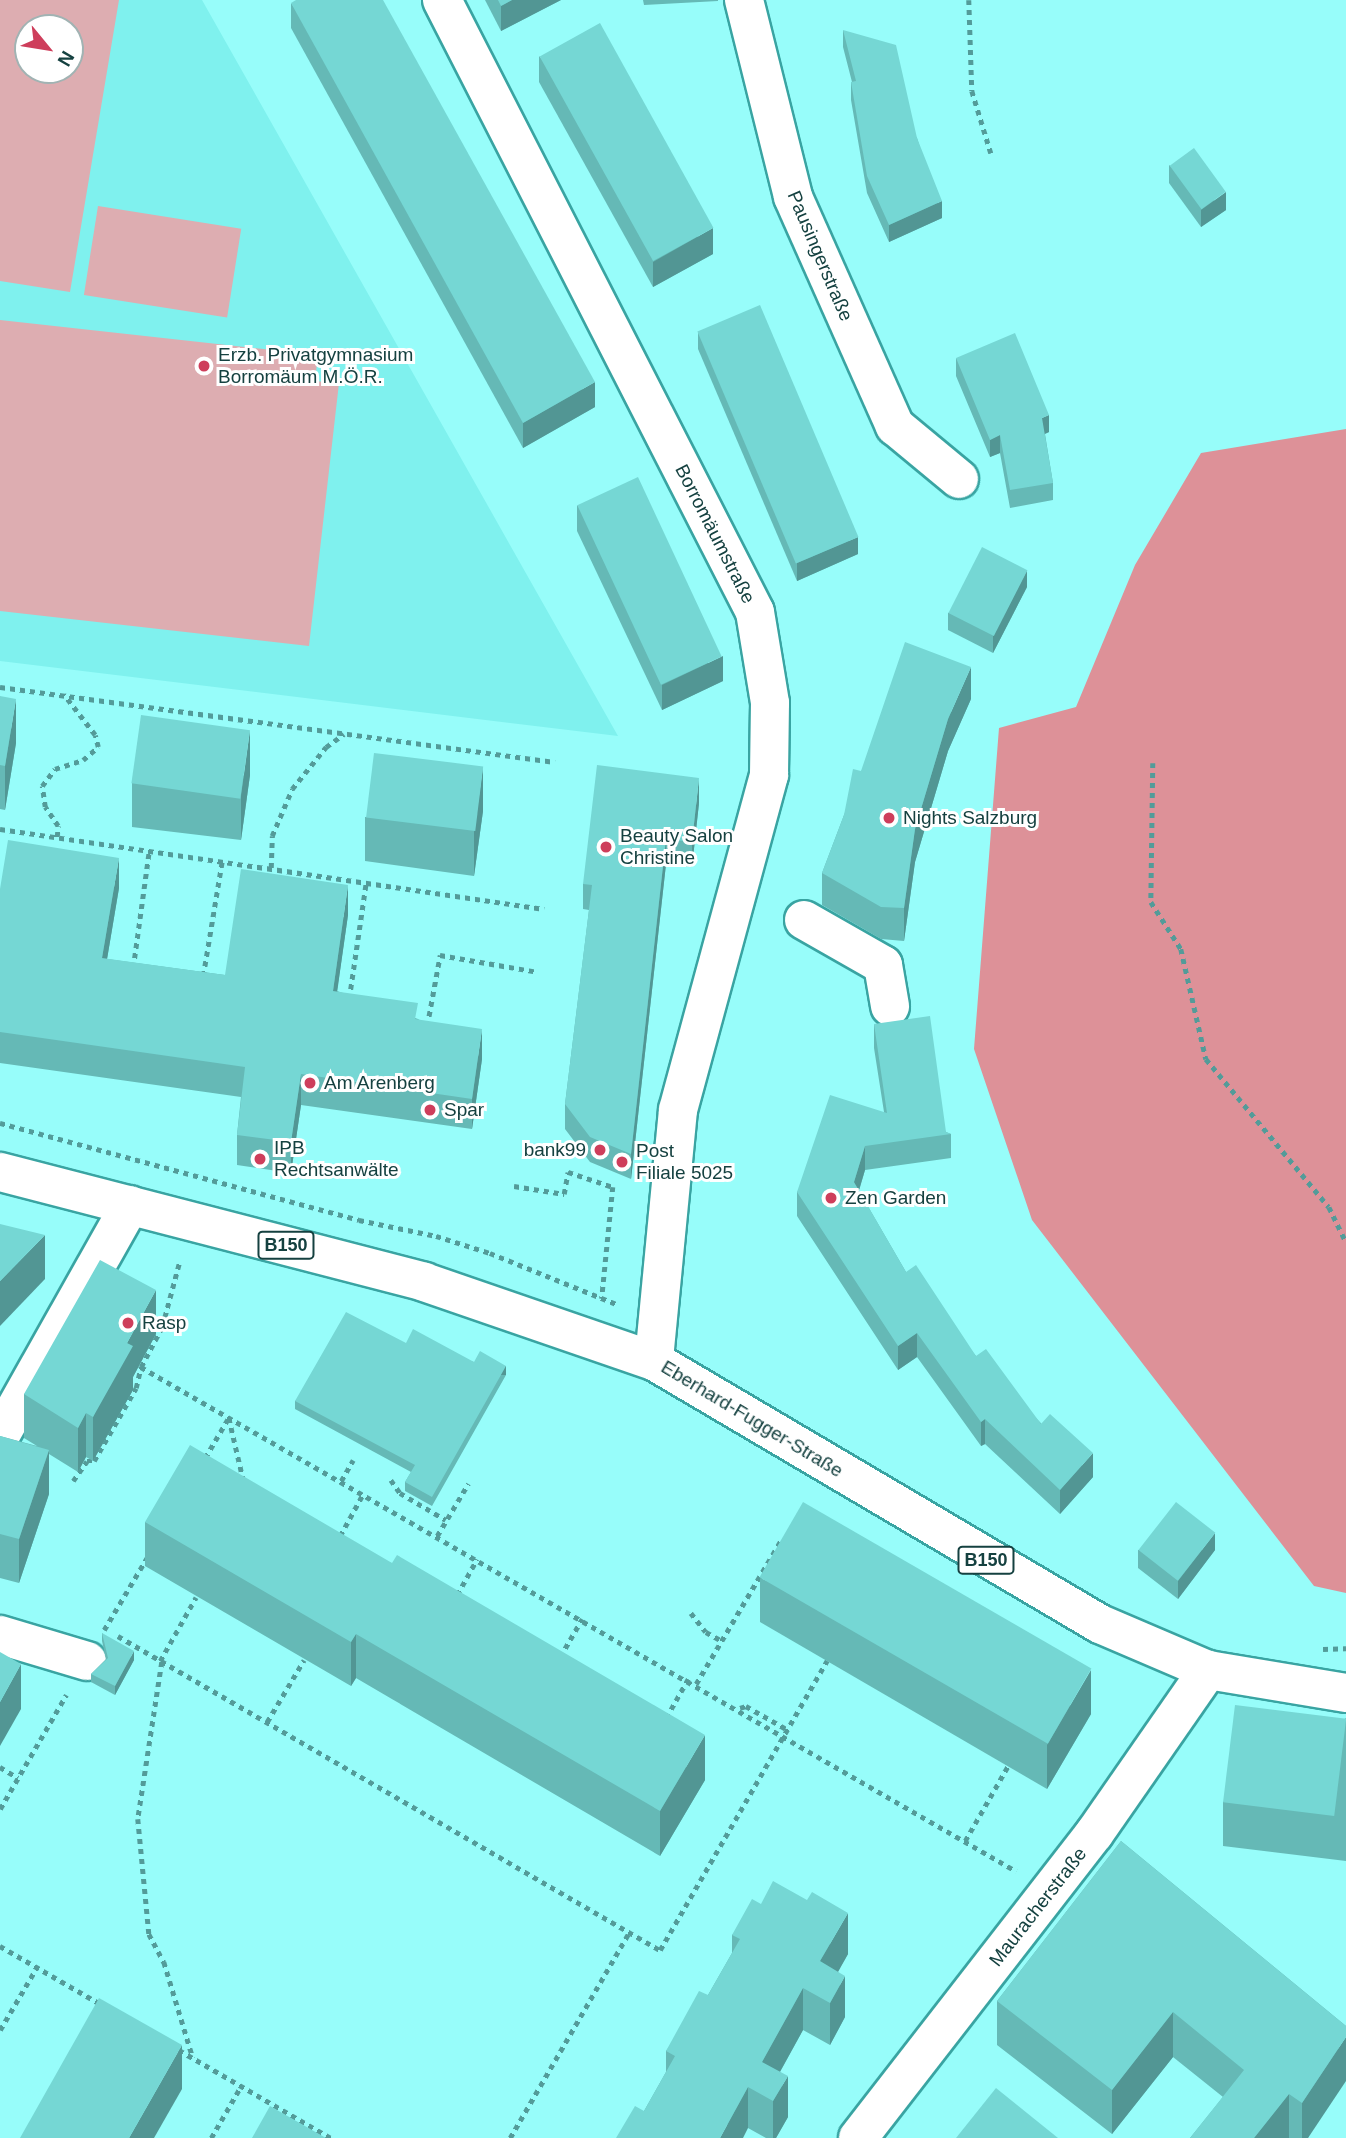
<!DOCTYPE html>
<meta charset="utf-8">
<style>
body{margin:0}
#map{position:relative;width:1346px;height:2138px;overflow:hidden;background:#97fdfa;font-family:Arial,sans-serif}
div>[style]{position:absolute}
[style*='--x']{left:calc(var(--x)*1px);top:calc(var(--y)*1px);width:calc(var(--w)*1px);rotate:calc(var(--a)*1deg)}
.built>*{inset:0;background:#7ff1ee}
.green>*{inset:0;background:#ddadb1;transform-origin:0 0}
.forest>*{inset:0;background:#dd9198}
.path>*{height:4.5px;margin-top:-2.25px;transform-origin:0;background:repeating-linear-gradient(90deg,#539b99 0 5px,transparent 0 10px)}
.roads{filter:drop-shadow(2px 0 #39a4a2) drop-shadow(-2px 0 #39a4a2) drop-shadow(0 2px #39a4a2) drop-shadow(0 -2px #39a4a2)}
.minor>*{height:38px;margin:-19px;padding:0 19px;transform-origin:19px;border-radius:19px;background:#fff}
.major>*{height:38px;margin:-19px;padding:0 19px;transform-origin:19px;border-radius:19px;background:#fff}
.wall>*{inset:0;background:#65b9b6}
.shaded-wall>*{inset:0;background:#529694;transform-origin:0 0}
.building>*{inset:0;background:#75d7d4;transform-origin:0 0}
.dots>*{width:19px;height:19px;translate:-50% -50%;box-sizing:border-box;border:4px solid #fff;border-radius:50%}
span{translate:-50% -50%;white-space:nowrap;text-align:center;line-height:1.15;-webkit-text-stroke:6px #fff;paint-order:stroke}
.shield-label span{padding:2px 5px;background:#fff;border:2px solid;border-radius:5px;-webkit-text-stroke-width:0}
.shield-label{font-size:18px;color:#154140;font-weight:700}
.street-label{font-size:19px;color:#154140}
.poi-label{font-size:19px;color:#154140}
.left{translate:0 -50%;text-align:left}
.right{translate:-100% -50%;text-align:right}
.north{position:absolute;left:14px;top:14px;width:70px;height:70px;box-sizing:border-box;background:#fff;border:2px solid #a1b3b3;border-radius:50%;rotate:120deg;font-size:19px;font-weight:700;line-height:28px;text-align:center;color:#154140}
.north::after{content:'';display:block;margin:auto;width:24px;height:32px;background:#ce3e5b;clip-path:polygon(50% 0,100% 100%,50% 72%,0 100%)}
</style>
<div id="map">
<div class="built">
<i style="clip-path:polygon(evenodd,0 0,202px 0,618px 736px,0 661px,0 0,28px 28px,70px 28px,70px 70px,28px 70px,28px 28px)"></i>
</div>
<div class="green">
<i style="clip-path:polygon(evenodd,0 0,119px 0,70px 292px,0 281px,0 0,28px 28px,70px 28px,70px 70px,28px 70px,28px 28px)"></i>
<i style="left:98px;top:206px;width:145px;height:90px;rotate:9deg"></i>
<i style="clip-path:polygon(0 320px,318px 355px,315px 381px,339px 383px,309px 646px,0 611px)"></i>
</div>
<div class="forest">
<i style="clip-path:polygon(1346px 429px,1346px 1593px,1314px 1586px,1032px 1220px,974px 1049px,999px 728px,1076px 707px,1135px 565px,1201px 453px)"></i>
</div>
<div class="path">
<i style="--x:969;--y:0;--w:91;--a:88.1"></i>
<i style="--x:972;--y:91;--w:65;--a:73"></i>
<i style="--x:0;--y:687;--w:560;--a:7.7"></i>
<i style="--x:1153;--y:763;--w:139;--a:90.8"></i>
<i style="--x:1151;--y:902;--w:56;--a:57.4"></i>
<i style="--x:1181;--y:949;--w:113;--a:77.2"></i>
<i style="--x:1206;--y:1059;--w:192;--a:50.3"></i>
<i style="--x:1329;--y:1207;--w:39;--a:64"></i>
<i style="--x:0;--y:829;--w:550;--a:8.37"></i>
<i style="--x:57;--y:837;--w:11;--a:-85"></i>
<i style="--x:58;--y:826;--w:23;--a:-124"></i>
<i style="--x:45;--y:807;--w:21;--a:-98"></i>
<i style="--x:42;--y:786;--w:21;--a:-53"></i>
<i style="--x:55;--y:769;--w:29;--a:-18"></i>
<i style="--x:83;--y:760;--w:20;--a:-41"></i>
<i style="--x:98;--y:747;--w:12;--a:-104"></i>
<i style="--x:95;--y:735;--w:51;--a:-127.8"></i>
<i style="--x:271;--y:868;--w:32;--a:-88"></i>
<i style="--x:272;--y:836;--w:51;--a:-66.9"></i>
<i style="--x:292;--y:789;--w:54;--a:-51"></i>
<i style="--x:326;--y:747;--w:22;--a:-36"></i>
<i style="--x:133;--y:968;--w:118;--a:-82.2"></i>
<i style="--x:203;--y:976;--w:117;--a:-80.6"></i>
<i style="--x:349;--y:999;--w:118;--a:-81.7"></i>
<i style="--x:427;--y:1026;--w:72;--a:-79.6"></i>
<i style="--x:440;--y:955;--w:99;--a:9.8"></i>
<i style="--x:0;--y:1123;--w:372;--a:15.1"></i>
<i style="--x:359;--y:1220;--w:79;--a:11.7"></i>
<i style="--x:436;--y:1236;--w:57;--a:17.5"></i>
<i style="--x:490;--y:1253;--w:136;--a:22"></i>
<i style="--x:514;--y:1186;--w:51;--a:9.1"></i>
<i style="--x:564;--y:1194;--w:22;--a:-80"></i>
<i style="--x:568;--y:1172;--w:47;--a:18.4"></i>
<i style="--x:613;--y:1187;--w:112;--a:95.7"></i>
<i style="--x:141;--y:1367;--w:1010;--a:29.94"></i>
<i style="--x:229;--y:1418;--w:62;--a:76.9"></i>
<i style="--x:205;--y:1458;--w:48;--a:-59.7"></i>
<i style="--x:391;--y:1480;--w:16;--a:55"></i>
<i style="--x:400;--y:1493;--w:53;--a:30.4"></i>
<i style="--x:73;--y:1481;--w:24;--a:-55"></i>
<i style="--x:87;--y:1461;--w:7;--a:0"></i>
<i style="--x:94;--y:1461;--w:84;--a:-60.1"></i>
<i style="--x:136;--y:1388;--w:22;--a:-77"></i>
<i style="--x:141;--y:1367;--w:45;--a:-62.3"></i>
<i style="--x:162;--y:1327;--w:69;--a:-75"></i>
<i style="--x:341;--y:1481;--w:24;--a:-60"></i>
<i style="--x:340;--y:1536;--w:48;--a:-61.3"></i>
<i style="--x:437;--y:1536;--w:61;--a:-59.2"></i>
<i style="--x:457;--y:1595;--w:41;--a:-60.9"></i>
<i style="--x:691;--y:1613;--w:24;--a:52"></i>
<i style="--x:706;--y:1632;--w:18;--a:29"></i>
<i style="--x:104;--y:1630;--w:86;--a:-59.3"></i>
<i style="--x:118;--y:1636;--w:626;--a:30.09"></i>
<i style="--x:660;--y:1950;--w:334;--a:-60"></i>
<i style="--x:1323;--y:1649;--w:23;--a:-2"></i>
<i style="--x:560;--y:1657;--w:44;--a:-59.9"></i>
<i style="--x:160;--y:1661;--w:73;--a:-60.6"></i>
<i style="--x:162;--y:1662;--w:159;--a:98.7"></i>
<i style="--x:138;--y:1819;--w:116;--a:84.5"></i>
<i style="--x:149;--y:1934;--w:32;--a:62"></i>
<i style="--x:164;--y:1962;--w:100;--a:73.2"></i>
<i style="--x:696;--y:1684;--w:167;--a:-59.4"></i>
<i style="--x:740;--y:1708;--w:6;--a:-18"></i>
<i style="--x:746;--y:1706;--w:48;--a:29.7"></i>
<i style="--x:666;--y:1718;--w:45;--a:-60.6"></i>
<i style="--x:267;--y:1722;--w:72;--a:-59.2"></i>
<i style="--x:0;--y:1767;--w:21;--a:31"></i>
<i style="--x:0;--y:1809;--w:132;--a:-59.9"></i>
<i style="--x:965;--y:1841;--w:86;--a:-60.2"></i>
<i style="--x:0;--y:1946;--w:118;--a:30"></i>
<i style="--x:0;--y:2030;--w:73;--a:-59.6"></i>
<i style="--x:179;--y:2050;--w:176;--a:30.1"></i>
<i style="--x:211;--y:2138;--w:60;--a:-60"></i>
<i style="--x:510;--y:2138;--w:237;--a:-59.9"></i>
</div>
<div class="roads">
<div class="minor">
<i style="--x:442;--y:0;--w:687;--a:62.91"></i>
<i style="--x:755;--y:612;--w:92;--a:80.6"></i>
<i style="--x:770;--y:703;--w:72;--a:90.8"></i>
<i style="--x:769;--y:775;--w:347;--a:105.2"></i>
<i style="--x:678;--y:1110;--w:252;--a:95.5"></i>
<i style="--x:744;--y:0;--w:203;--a:76"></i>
<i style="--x:793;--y:197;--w:251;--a:66"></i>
<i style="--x:895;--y:426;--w:83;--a:39.6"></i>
<i style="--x:804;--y:920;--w:91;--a:29.7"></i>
<i style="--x:883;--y:965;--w:42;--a:80.3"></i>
<i style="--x:0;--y:1436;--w:265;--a:-60.6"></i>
<i style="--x:0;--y:1635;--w:91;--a:16.6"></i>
<i style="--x:858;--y:2138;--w:385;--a:-52.2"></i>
<i style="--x:1094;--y:1834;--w:200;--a:-55.2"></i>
</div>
<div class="major">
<i style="--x:0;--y:1172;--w:438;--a:14.5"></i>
<i style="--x:424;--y:1282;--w:243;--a:19"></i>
<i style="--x:654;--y:1361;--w:518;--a:30.53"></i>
<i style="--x:1100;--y:1624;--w:117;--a:23.1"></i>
<i style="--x:1208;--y:1670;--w:140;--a:9.5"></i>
</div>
</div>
<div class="wall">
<i style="clip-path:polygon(485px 0,561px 0,501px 31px)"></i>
<i style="clip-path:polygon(643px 0,718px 0,718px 1px,644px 5px)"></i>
<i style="clip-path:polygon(291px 3px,595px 407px,523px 448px,291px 28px)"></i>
<i style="clip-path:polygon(843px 30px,917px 138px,942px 218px,889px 242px,867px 193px,851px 100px,851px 82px,852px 82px,843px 47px)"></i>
<i style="clip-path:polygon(539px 56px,713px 254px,653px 287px,539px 82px)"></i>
<i style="clip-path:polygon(1169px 165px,1226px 210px,1201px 227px,1169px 183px)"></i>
<i style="clip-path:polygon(698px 332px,858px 554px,797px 581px,698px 349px)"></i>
<i style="clip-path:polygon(956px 358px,1049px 432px,1045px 434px,1053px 483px,1053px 500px,1010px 508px,1000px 453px,990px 457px,956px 376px)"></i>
<i style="clip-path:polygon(577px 505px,723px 681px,662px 710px,577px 531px)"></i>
<i style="clip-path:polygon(1027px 587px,993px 653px,948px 630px,948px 613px)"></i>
<i style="clip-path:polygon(0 696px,16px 743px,5px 810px,0 809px)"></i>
<i style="clip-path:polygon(971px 699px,948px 751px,915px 862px,904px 941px,881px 939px,822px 905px,822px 873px,844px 815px,861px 771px)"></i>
<i style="clip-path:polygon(250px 775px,241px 840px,132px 827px,132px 783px)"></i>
<i style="clip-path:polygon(699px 803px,692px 867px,666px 864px,631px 1179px,590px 1162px,565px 1129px,565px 1104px,589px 910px,583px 909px,583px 884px)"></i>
<i style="clip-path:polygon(483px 811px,474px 876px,365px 861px,365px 817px)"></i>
<i style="clip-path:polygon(119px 888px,107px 959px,225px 975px,348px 915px,337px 991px,418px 1019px,482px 1059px,472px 1129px,301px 1105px,291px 1173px,237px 1165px,237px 1135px,241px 1097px,0 1063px,0 889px)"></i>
<i style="clip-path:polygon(874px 1024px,946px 1132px,951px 1134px,951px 1158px,865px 1170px,859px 1191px,906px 1272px,976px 1356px,1093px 1477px,1060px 1514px,985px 1444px,981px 1446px,917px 1357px,898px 1370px,797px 1216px,797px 1192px,884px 1112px,874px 1048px)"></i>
<i style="clip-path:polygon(156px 1334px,133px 1377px,133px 1390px,93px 1461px,86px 1457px,78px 1472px,49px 1454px,49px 1494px,19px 1583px,0 1578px,0 1436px,37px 1446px,24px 1438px,24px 1394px)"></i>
<i style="clip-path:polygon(406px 1343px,474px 1362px,506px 1375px,432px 1506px,405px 1491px,405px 1482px,411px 1472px,295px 1409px,295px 1401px)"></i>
<i style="clip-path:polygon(145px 1522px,392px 1563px,705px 1780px,660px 1856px,356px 1678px,351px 1686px,145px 1566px)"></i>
<i style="clip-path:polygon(1138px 1550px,1215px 1550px,1178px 1599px,1138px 1568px)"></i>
<i style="clip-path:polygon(760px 1578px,1091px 1714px,1047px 1789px,760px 1622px)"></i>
<i style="clip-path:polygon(102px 1633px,134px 1660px,115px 1695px,91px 1682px,91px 1674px,106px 1659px,102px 1641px)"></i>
<i style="clip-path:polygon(1346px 1718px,1346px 1861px,1223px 1846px,1223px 1802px)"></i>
<i style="clip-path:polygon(1121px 1841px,1346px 2026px,1308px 2138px,1190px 2138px,1223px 2097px,1173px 2057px,1112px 2134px,997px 2045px,997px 2001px)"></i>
<i style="clip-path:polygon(761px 1904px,848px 1954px,838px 1971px,845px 2017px,830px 2045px,803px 2030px,780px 2072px,788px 2117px,776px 2138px,766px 2138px,748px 2128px,644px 2111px,666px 2072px,666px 2051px,708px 1995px,732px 1953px,732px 1935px)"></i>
</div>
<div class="shaded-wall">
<i style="clip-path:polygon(512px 0,561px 0,501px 31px,501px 6px)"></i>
<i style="clip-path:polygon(1226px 192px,1226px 210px,1201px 227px,1201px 210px)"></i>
<i style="clip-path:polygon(942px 201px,942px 218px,889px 242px,889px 225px)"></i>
<i style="clip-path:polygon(713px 228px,713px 254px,653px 287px,653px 262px)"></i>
<i style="clip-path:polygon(595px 382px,595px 407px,523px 448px,523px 423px)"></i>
<i style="clip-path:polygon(1049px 415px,1049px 432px,1042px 435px,1042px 418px)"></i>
<i style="clip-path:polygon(1000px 435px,1000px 453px,990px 457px,990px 440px)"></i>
<i style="clip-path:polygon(858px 537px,858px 554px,797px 581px,797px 563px)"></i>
<i style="clip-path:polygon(1027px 570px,1027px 587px,993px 653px,993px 636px)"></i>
<i style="clip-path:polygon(723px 656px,723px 681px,662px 710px,662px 685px)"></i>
<i style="clip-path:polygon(971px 667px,971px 699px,948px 751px,915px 862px,904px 941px,904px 908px,915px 829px,948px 719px)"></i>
<i style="clip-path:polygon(16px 699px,16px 743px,5px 810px,5px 766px)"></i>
<i style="clip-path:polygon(250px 730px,250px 775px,241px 840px,241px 796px)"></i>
<i style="clip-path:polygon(483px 767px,483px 811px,474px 876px,474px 832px)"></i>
<i style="clip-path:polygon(699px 778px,699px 803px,692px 867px,692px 842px)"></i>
<i style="clip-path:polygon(666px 839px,666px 864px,631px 1179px,631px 1154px)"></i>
<i style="clip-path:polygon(119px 858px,119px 888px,102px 989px,102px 958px)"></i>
<i style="clip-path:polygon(348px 885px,348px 915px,333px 1021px,333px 991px)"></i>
<i style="clip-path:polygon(482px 1029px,482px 1059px,472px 1129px,472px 1099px)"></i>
<i style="clip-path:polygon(301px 1074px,301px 1105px,291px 1173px,291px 1142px)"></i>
<i style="clip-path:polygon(865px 1146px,865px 1170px,854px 1206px,854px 1182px)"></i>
<i style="clip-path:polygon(45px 1235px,45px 1279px,0 1326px,0 1281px)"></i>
<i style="clip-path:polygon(156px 1290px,156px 1334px,133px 1377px,133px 1390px,93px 1461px,93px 1417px,127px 1343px)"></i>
<i style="clip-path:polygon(917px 1333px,917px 1357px,898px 1370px,898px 1346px)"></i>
<i style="left:506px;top:1366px;width:9px;height:150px;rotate:90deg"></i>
<i style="clip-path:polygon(86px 1413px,86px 1457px,78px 1472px,78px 1428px)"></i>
<i style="clip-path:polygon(985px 1419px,985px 1444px,981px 1446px,981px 1422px)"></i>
<i style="clip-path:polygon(49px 1450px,49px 1494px,19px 1583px,19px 1539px)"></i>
<i style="clip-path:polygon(1093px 1453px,1093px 1477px,1060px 1514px,1060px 1490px)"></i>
<i style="clip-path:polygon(1215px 1533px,1215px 1550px,1178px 1599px,1178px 1581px)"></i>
<i style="clip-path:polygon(356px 1634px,356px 1678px,351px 1686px,351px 1642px)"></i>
<i style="clip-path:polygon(134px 1651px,134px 1660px,115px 1695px,115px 1686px)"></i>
<i style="clip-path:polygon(21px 1664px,21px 1709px,0 1746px,0 1702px)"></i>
<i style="clip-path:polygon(1091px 1670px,1091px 1714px,1047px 1789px,1047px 1745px)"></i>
<i style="clip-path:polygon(705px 1735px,705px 1780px,660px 1856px,660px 1811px)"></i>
<i style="clip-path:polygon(848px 1913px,848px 1954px,823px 1999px,820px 1961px)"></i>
<i style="clip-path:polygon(845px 1976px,845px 2017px,830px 2045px,830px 2003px)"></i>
<i style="clip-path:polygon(803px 1988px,803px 2030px,766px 2097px,762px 2062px)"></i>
<i style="clip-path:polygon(1173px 2012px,1173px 2057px,1112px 2134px,1112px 2090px)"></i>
<i style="clip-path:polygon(1346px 2037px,1346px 2081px,1308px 2138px,1302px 2138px,1302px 2103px)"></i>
<i style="clip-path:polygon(182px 2045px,182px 2089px,154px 2138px,129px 2138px)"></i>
<i style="clip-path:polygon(788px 2076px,788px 2117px,776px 2138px,773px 2138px,773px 2101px)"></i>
<i style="clip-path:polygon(748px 2087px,748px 2128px,743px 2138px,720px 2138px)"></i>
<i style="clip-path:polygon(1289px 2094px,1289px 2138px,1254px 2138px)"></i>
</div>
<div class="building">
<i style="clip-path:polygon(296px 0,383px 0,595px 382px,523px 423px,291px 3px)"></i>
<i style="clip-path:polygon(498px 0,512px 0,501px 6px)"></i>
<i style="left:600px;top:23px;width:234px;height:69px;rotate:61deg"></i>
<i style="clip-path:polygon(843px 30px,896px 45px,917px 138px,942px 201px,889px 225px,867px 176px,851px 82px,856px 81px)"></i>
<i style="left:1194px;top:148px;width:54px;height:30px;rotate:54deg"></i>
<i style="left:760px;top:305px;width:252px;height:68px;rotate:67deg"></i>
<i style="clip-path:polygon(1015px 333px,1049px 415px,1042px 418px,1053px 483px,1010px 490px,1000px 435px,990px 440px,956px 358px)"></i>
<i style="left:638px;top:477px;width:198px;height:67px;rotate:65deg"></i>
<i style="left:982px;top:547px;width:51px;height:74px;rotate:27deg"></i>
<i style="clip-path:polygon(905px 642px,971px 667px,948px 719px,915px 829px,904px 908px,881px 907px,822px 873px,844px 815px,853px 769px,861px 771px)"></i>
<i style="clip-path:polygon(0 696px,16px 699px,5px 766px,0 765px)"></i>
<i style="left:141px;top:715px;width:110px;height:69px;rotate:8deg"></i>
<i style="left:374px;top:753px;width:110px;height:65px;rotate:7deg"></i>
<i style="clip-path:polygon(597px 765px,699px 778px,692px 842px,666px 839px,631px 1154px,590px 1137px,565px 1104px,592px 885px,583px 884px)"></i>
<i style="clip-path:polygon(8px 840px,119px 858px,102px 958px,225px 975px,241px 869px,348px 885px,333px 991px,418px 1003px,415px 1019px,482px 1029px,472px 1099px,301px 1074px,291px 1142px,237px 1135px,245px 1067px,0 1032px,0 889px)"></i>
<i style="clip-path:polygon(930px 1016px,946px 1132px,951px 1134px,865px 1146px,854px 1182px,906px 1272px,916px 1265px,976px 1356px,986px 1349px,1041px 1424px,1050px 1414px,1093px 1453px,1060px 1490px,985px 1419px,981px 1422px,917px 1333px,898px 1346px,797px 1192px,830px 1095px,887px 1113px,874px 1024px)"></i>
<i style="clip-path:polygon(0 1224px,45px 1235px,0 1281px)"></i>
<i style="clip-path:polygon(100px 1260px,156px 1290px,127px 1343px,133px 1346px,93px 1417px,86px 1413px,78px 1428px,24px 1394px)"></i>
<i style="clip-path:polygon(346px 1312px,406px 1343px,413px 1329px,474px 1362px,480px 1351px,506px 1366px,432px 1497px,405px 1482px,415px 1465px,295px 1401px)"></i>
<i style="clip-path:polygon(0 1436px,49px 1450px,19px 1539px,0 1534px)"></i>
<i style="clip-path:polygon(190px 1445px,392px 1563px,397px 1555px,705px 1735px,660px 1811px,356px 1634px,351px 1642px,145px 1522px)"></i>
<i style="left:803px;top:1502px;width:333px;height:87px;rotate:30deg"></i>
<i style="left:1176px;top:1502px;width:50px;height:61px;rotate:38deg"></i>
<i style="clip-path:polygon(102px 1633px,134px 1651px,115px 1686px,91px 1674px,108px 1658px)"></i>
<i style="clip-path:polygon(0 1652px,21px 1664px,0 1702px)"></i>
<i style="left:1235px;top:1705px;width:112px;height:98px;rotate:7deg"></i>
<i style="clip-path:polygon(1121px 1841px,1346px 2026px,1346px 2037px,1302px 2103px,1289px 2094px,1254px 2138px,1190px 2138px,1244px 2070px,1173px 2012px,1112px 2090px,997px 2001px)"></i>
<i style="clip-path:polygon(773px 1881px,807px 1900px,812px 1892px,848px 1913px,820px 1961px,845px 1976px,830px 2003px,803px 1988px,762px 2062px,788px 2076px,773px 2101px,748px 2087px,720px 2138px,616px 2138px,635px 2106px,644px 2111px,675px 2056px,666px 2051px,699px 1991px,708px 1995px,740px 1939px,732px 1935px,752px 1899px,761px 1904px)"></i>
<i style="clip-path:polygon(99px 1998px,182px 2045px,129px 2138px,20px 2138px)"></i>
<i style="clip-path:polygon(996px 2088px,1058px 2138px,956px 2138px)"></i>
<i style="clip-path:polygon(270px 2106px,326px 2138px,252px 2138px)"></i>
</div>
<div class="dots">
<i style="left:204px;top:366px;background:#ce3e5b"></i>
<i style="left:889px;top:818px;background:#ce3e5b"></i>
<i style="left:606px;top:847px;background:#ce3e5b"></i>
<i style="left:310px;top:1083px;background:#ce3e5b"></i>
<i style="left:430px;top:1110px;background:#ce3e5b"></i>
<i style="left:600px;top:1150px;background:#ce3e5b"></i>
<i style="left:260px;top:1159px;background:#ce3e5b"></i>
<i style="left:622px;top:1162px;background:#ce3e5b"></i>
<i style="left:831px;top:1198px;background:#ce3e5b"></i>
<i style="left:128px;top:1323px;background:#ce3e5b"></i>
</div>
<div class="shield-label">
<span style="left:286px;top:1245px">B150</span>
<span style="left:986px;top:1560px">B150</span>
</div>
<div class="street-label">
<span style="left:820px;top:256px;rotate:67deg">Pausingerstraße</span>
<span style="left:715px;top:534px;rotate:63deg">Borromäumstraße</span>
<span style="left:752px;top:1419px;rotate:31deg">Eberhard-Fugger-Straße</span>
<span style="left:1038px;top:1907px;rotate:-52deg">Mauracherstraße</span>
</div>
<div class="poi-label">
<span class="left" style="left:218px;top:366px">Erzb. Privatgymnasium<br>Borromäum M.Ö.R.</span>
<span class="left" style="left:903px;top:818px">Nights Salzburg</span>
<span class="left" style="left:620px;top:847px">Beauty Salon<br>Christine</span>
<span class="left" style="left:324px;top:1083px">Am Arenberg</span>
<span class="left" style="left:444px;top:1110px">Spar</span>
<span class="left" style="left:274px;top:1159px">IPB<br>Rechtsanwälte</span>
<span class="right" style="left:586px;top:1150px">bank99</span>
<span class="left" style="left:636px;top:1162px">Post<br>Filiale 5025</span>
<span class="left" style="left:845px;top:1198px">Zen Garden</span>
<span class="left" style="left:142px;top:1323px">Rasp</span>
</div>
<div class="north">N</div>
</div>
